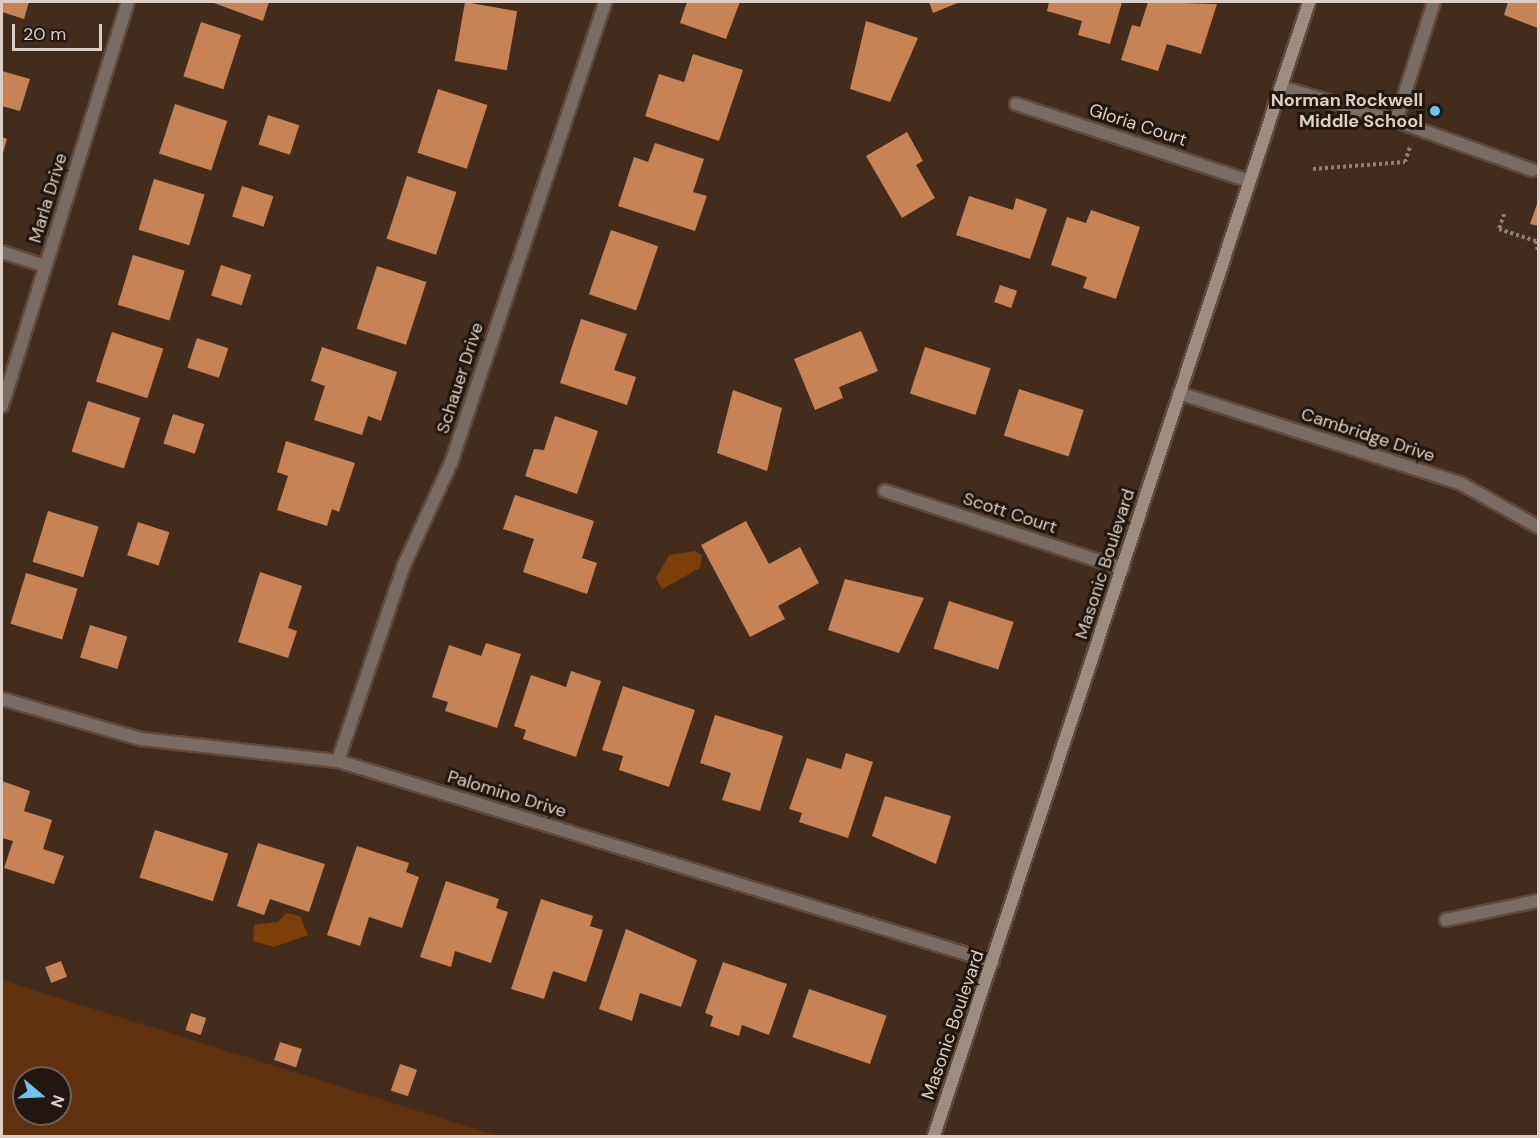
<!DOCTYPE html>
<style>
body{margin:0}
#map{position:relative;width:1540px;height:1138px;overflow:hidden;background:#432c1c;font-family:"DM Sans",sans-serif}
div>[style]{position:absolute}
[style*='--x']{left:calc(var(--x)*1px);top:calc(var(--y)*1px);width:calc(var(--w)*1px);rotate:calc(var(--a)*1deg)}
.green>*{inset:0;background:#5f310e}
.water>*{inset:0;background:#7d3f0a}
.building>*{inset:0;background:#c78355;transform-origin:0 0}
.path>*{height:4px;margin-top:-2px;transform-origin:0;background:repeating-linear-gradient(90deg,#927f73 0 3px,transparent 0 6px)}
.roads{filter:drop-shadow(2px 0 #5f493a) drop-shadow(-2px 0 #5f493a) drop-shadow(0 2px #5f493a) drop-shadow(0 -2px #5f493a)}
.lane>*{height:12px;margin:-6px;padding:0 6px;transform-origin:6px;border-radius:6px;background:#786c64}
.street>*{height:12px;margin:-6px;padding:0 6px;transform-origin:6px;border-radius:6px;background:#786c64}
.secondary>*{height:12px;margin:-6px;padding:0 6px;transform-origin:6px;border-radius:6px;background:#9f8c80}
.dots>*{width:16px;height:16px;translate:-50% -50%;box-sizing:border-box;border:3px solid #211710;border-radius:50%}
span{translate:-50% -50%;white-space:nowrap;text-align:center;line-height:1.15;-webkit-text-stroke:6px #211710;paint-order:stroke}
.poi-label{font-size:18px;color:#ddcec5;font-weight:700}
.right{translate:-100% -50%;text-align:right}
.street-label{font-size:18px;color:#ddcec5}
.frame{position:absolute;inset:0;border:3px solid #ddcec5;pointer-events:none}
.north{position:absolute;left:12px;top:1066px;width:60px;height:60px;box-sizing:border-box;background:#211710;border:2px solid #6c6058;border-radius:50%;rotate:109deg;font-size:16px;font-weight:700;line-height:24px;text-align:center;color:#ddcec5}
.north::after{content:'';display:block;margin:auto;width:21px;height:27px;background:#6bc3f2;clip-path:polygon(50% 0,100% 100%,50% 72%,0 100%)}
.scale{position:absolute;left:12px;top:24px;width:90px;height:27px;box-sizing:border-box;border:3px solid #ddcec5;border-top:0;padding-left:8px;font-size:18px;line-height:21px;white-space:nowrap;color:#ddcec5;-webkit-text-stroke:4px #211710;paint-order:stroke}
</style>
<div id="map">
<div class="green">
<i style="clip-path:polygon(evenodd,2px 980px,27px 988px,498px 1136px,2px 1136px,2px 980px,24px 1078px,60px 1078px,60px 1114px,24px 1114px,24px 1078px)"></i>
</div>
<div class="water">
<i style="clip-path:polygon(695px 551px,702px 555px,700px 568px,662px 589px,656px 578px,669px 555px)"></i>
<i style="clip-path:polygon(286px 913px,300px 916px,308px 935px,274px 947px,253px 941px,254px 925px,278px 922px)"></i>
</div>
<div class="building">
<i style="clip-path:polygon(2px 2px,29px 2px,24px 19px,2px 12px)"></i>
<i style="clip-path:polygon(211px 2px,269px 2px,263px 21px)"></i>
<i style="left:465px;top:2px;width:53px;height:60px;rotate:10deg"></i>
<i style="clip-path:polygon(687px 2px,740px 2px,726px 39px,680px 23px)"></i>
<i style="clip-path:polygon(929px 2px,960px 2px,933px 13px)"></i>
<i style="clip-path:polygon(1049px 2px,1122px 2px,1110px 44px,1078px 35px,1082px 21px,1047px 11px)"></i>
<i style="clip-path:polygon(1148px 2px,1217px 4px,1201px 54px,1167px 44px,1158px 71px,1121px 60px,1132px 25px,1140px 27px)"></i>
<i style="clip-path:polygon(1508px 2px,1538px 2px,1538px 28px,1504px 15px)"></i>
<i style="clip-path:polygon(866px 21px,918px 38px,890px 102px,850px 89px)"></i>
<i style="left:201px;top:22px;width:42px;height:57px;rotate:18deg"></i>
<i style="clip-path:polygon(693px 54px,743px 70px,719px 141px,645px 116px,659px 74px,684px 82px)"></i>
<i style="clip-path:polygon(2px 71px,30px 79px,20px 111px,2px 106px)"></i>
<i style="left:438px;top:89px;width:52px;height:67px;rotate:18deg"></i>
<i style="left:175px;top:104px;width:55px;height:52px;rotate:18deg"></i>
<i style="left:268px;top:115px;width:33px;height:31px;rotate:18deg"></i>
<i style="clip-path:polygon(907px 132px,923px 161px,916px 165px,935px 198px,902px 218px,866px 156px)"></i>
<i style="clip-path:polygon(2px 137px,7px 139px,2px 156px)"></i>
<i style="clip-path:polygon(655px 143px,704px 159px,693px 192px,707px 196px,695px 231px,618px 206px,634px 157px,648px 162px)"></i>
<i style="left:407px;top:176px;width:52px;height:66px;rotate:18deg"></i>
<i style="left:154px;top:179px;width:53px;height:53px;rotate:17deg"></i>
<i style="left:242px;top:186px;width:33px;height:32px;rotate:18deg"></i>
<i style="clip-path:polygon(969px 196px,1013px 210px,1016px 198px,1047px 209px,1030px 259px,956px 235px)"></i>
<i style="clip-path:polygon(1538px 201px,1538px 226px,1530px 224px)"></i>
<i style="clip-path:polygon(1091px 210px,1140px 227px,1116px 299px,1083px 288px,1087px 277px,1051px 265px,1067px 217px,1086px 223px)"></i>
<i style="left:611px;top:230px;width:50px;height:68px;rotate:19deg"></i>
<i style="left:133px;top:255px;width:54px;height:52px;rotate:17deg"></i>
<i style="left:221px;top:265px;width:32px;height:32px;rotate:18deg"></i>
<i style="left:377px;top:266px;width:52px;height:66px;rotate:18deg"></i>
<i style="left:1000px;top:285px;width:18px;height:18px;rotate:19deg"></i>
<i style="clip-path:polygon(581px 319px,627px 334px,614px 370px,636px 377px,627px 405px,560px 383px)"></i>
<i style="clip-path:polygon(861px 331px,878px 371px,839px 387px,843px 398px,815px 410px,794px 359px)"></i>
<i style="left:112px;top:332px;width:54px;height:52px;rotate:18deg"></i>
<i style="left:197px;top:338px;width:33px;height:31px;rotate:18deg"></i>
<i style="clip-path:polygon(322px 347px,397px 372px,381px 421px,368px 416px,362px 435px,314px 420px,325px 386px,311px 381px)"></i>
<i style="left:925px;top:347px;width:69px;height:49px;rotate:18deg"></i>
<i style="left:1019px;top:389px;width:68px;height:49px;rotate:18deg"></i>
<i style="clip-path:polygon(733px 390px,782px 408px,767px 471px,717px 453px)"></i>
<i style="left:88px;top:401px;width:55px;height:53px;rotate:18deg"></i>
<i style="left:173px;top:414px;width:33px;height:31px;rotate:18deg"></i>
<i style="clip-path:polygon(555px 416px,598px 431px,577px 494px,525px 476px,534px 449px,544px 450px)"></i>
<i style="clip-path:polygon(286px 441px,355px 463px,339px 512px,332px 509px,327px 526px,277px 510px,288px 476px,277px 472px)"></i>
<i style="clip-path:polygon(515px 495px,594px 521px,582px 558px,597px 563px,587px 594px,523px 572px,534px 539px,503px 529px)"></i>
<i style="left:48px;top:511px;width:53px;height:53px;rotate:17deg"></i>
<i style="clip-path:polygon(746px 521px,769px 564px,800px 547px,819px 583px,778px 606px,785px 619px,750px 637px,701px 545px)"></i>
<i style="left:138px;top:522px;width:33px;height:35px;rotate:18deg"></i>
<i style="clip-path:polygon(260px 572px,302px 586px,288px 628px,297px 631px,288px 658px,238px 642px)"></i>
<i style="left:26px;top:573px;width:54px;height:53px;rotate:17deg"></i>
<i style="clip-path:polygon(845px 579px,924px 598px,899px 653px,828px 630px)"></i>
<i style="left:949px;top:601px;width:68px;height:50px;rotate:18deg"></i>
<i style="left:90px;top:625px;width:39px;height:34px;rotate:17deg"></i>
<i style="clip-path:polygon(486px 643px,521px 654px,497px 728px,445px 711px,448px 702px,432px 697px,449px 645px,481px 656px)"></i>
<i style="clip-path:polygon(571px 671px,601px 681px,576px 757px,523px 739px,526px 730px,514px 726px,531px 675px,566px 687px)"></i>
<i style="clip-path:polygon(623px 686px,695px 710px,669px 787px,619px 770px,623px 756px,602px 750px)"></i>
<i style="clip-path:polygon(715px 715px,783px 736px,760px 811px,722px 800px,731px 773px,700px 763px)"></i>
<i style="clip-path:polygon(846px 753px,873px 762px,848px 838px,799px 822px,802px 813px,789px 809px,807px 758px,841px 769px)"></i>
<i style="clip-path:polygon(2px 781px,30px 791px,24px 811px,52px 820px,43px 849px,64px 856px,54px 884px,4px 868px,13px 841px,2px 838px)"></i>
<i style="clip-path:polygon(885px 796px,951px 816px,936px 864px,872px 836px)"></i>
<i style="left:155px;top:830px;width:77px;height:50px;rotate:18deg"></i>
<i style="clip-path:polygon(258px 843px,325px 864px,309px 912px,270px 899px,264px 915px,237px 906px)"></i>
<i style="clip-path:polygon(357px 846px,409px 863px,406px 872px,419px 877px,402px 928px,369px 917px,360px 946px,327px 935px)"></i>
<i style="clip-path:polygon(446px 881px,499px 899px,496px 908px,508px 912px,491px 963px,455px 951px,451px 967px,420px 957px)"></i>
<i style="clip-path:polygon(541px 899px,593px 916px,590px 926px,603px 930px,586px 982px,553px 971px,544px 999px,511px 989px)"></i>
<i style="clip-path:polygon(626px 929px,697px 960px,681px 1007px,640px 993px,632px 1021px,599px 1009px)"></i>
<i style="left:61px;top:961px;width:17px;height:17px;rotate:69deg"></i>
<i style="clip-path:polygon(723px 962px,787px 984px,769px 1035px,742px 1025px,739px 1036px,710px 1026px,713px 1016px,705px 1013px)"></i>
<i style="left:809px;top:989px;width:82px;height:51px;rotate:19deg"></i>
<i style="left:191px;top:1013px;width:16px;height:18px;rotate:18deg"></i>
<i style="left:280px;top:1042px;width:23px;height:19px;rotate:18deg"></i>
<i style="left:400px;top:1064px;width:18px;height:28px;rotate:19deg"></i>
</div>
<div class="path">
<i style="--x:1313;--y:169;--w:92;--a:-4.4"></i>
<i style="--x:1405;--y:162;--w:16;--a:-72"></i>
<i style="--x:1504;--y:214;--w:16;--a:108"></i>
<i style="--x:1499;--y:229;--w:39;--a:18"></i>
<i style="--x:1536;--y:241;--w:10;--a:79"></i>
</div>
<div class="roads">
<div class="lane">
<i style="--x:1281;--y:87;--w:120;--a:16.5"></i>
<i style="--x:1396;--y:121;--w:125;--a:-72.3"></i>
<i style="--x:1396;--y:121;--w:145;--a:19.8"></i>
</div>
<div class="street">
<i style="--x:1016;--y:104;--w:245;--a:18.3"></i>
<i style="--x:2;--y:252;--w:45;--a:18"></i>
<i style="--x:1179;--y:393;--w:295;--a:17.8"></i>
<i style="--x:1460;--y:483;--w:90;--a:29.4"></i>
<i style="--x:2;--y:406;--w:423;--a:-72.7"></i>
<i style="--x:885;--y:491;--w:250;--a:18.1"></i>
<i style="--x:2;--y:699;--w:145;--a:16.1"></i>
<i style="--x:141;--y:739;--w:198;--a:6.4"></i>
<i style="--x:338;--y:761;--w:685;--a:17.06"></i>
<i style="--x:338;--y:761;--w:207;--a:-71.4"></i>
<i style="--x:404;--y:565;--w:112;--a:-65.3"></i>
<i style="--x:451;--y:463;--w:486;--a:-71.5"></i>
<i style="--x:1446;--y:920;--w:94;--a:-11.7"></i>
</div>
<div class="secondary">
<i style="--x:934;--y:1136;--w:1194;--a:-71.7"></i>
</div>
</div>
<div class="dots">
<i style="left:1435px;top:111px;background:#6bc3f2"></i>
</div>
<div class="poi-label">
<span class="right" style="left:1423px;top:111px">Norman Rockwell<br>Middle School</span>
</div>
<div class="street-label">
<span style="left:1138px;top:125px;rotate:18deg">Gloria Court</span>
<span style="left:48px;top:198px;rotate:-73deg">Marla Drive</span>
<span style="left:460px;top:378px;rotate:-72deg">Schauer Drive</span>
<span style="left:1368px;top:435px;rotate:18deg">Cambridge Drive</span>
<span style="left:1010px;top:513px;rotate:18deg">Scott Court</span>
<span style="left:1105px;top:564px;rotate:-72deg">Masonic Boulevard</span>
<span style="left:507px;top:794px;rotate:17deg">Palomino Drive</span>
<span style="left:953px;top:1025px;rotate:-71deg">Masonic Boulevard</span>
</div>
<div class="frame"></div>
<div class="north">N</div>
<div class="scale">20 m</div>
</div>
